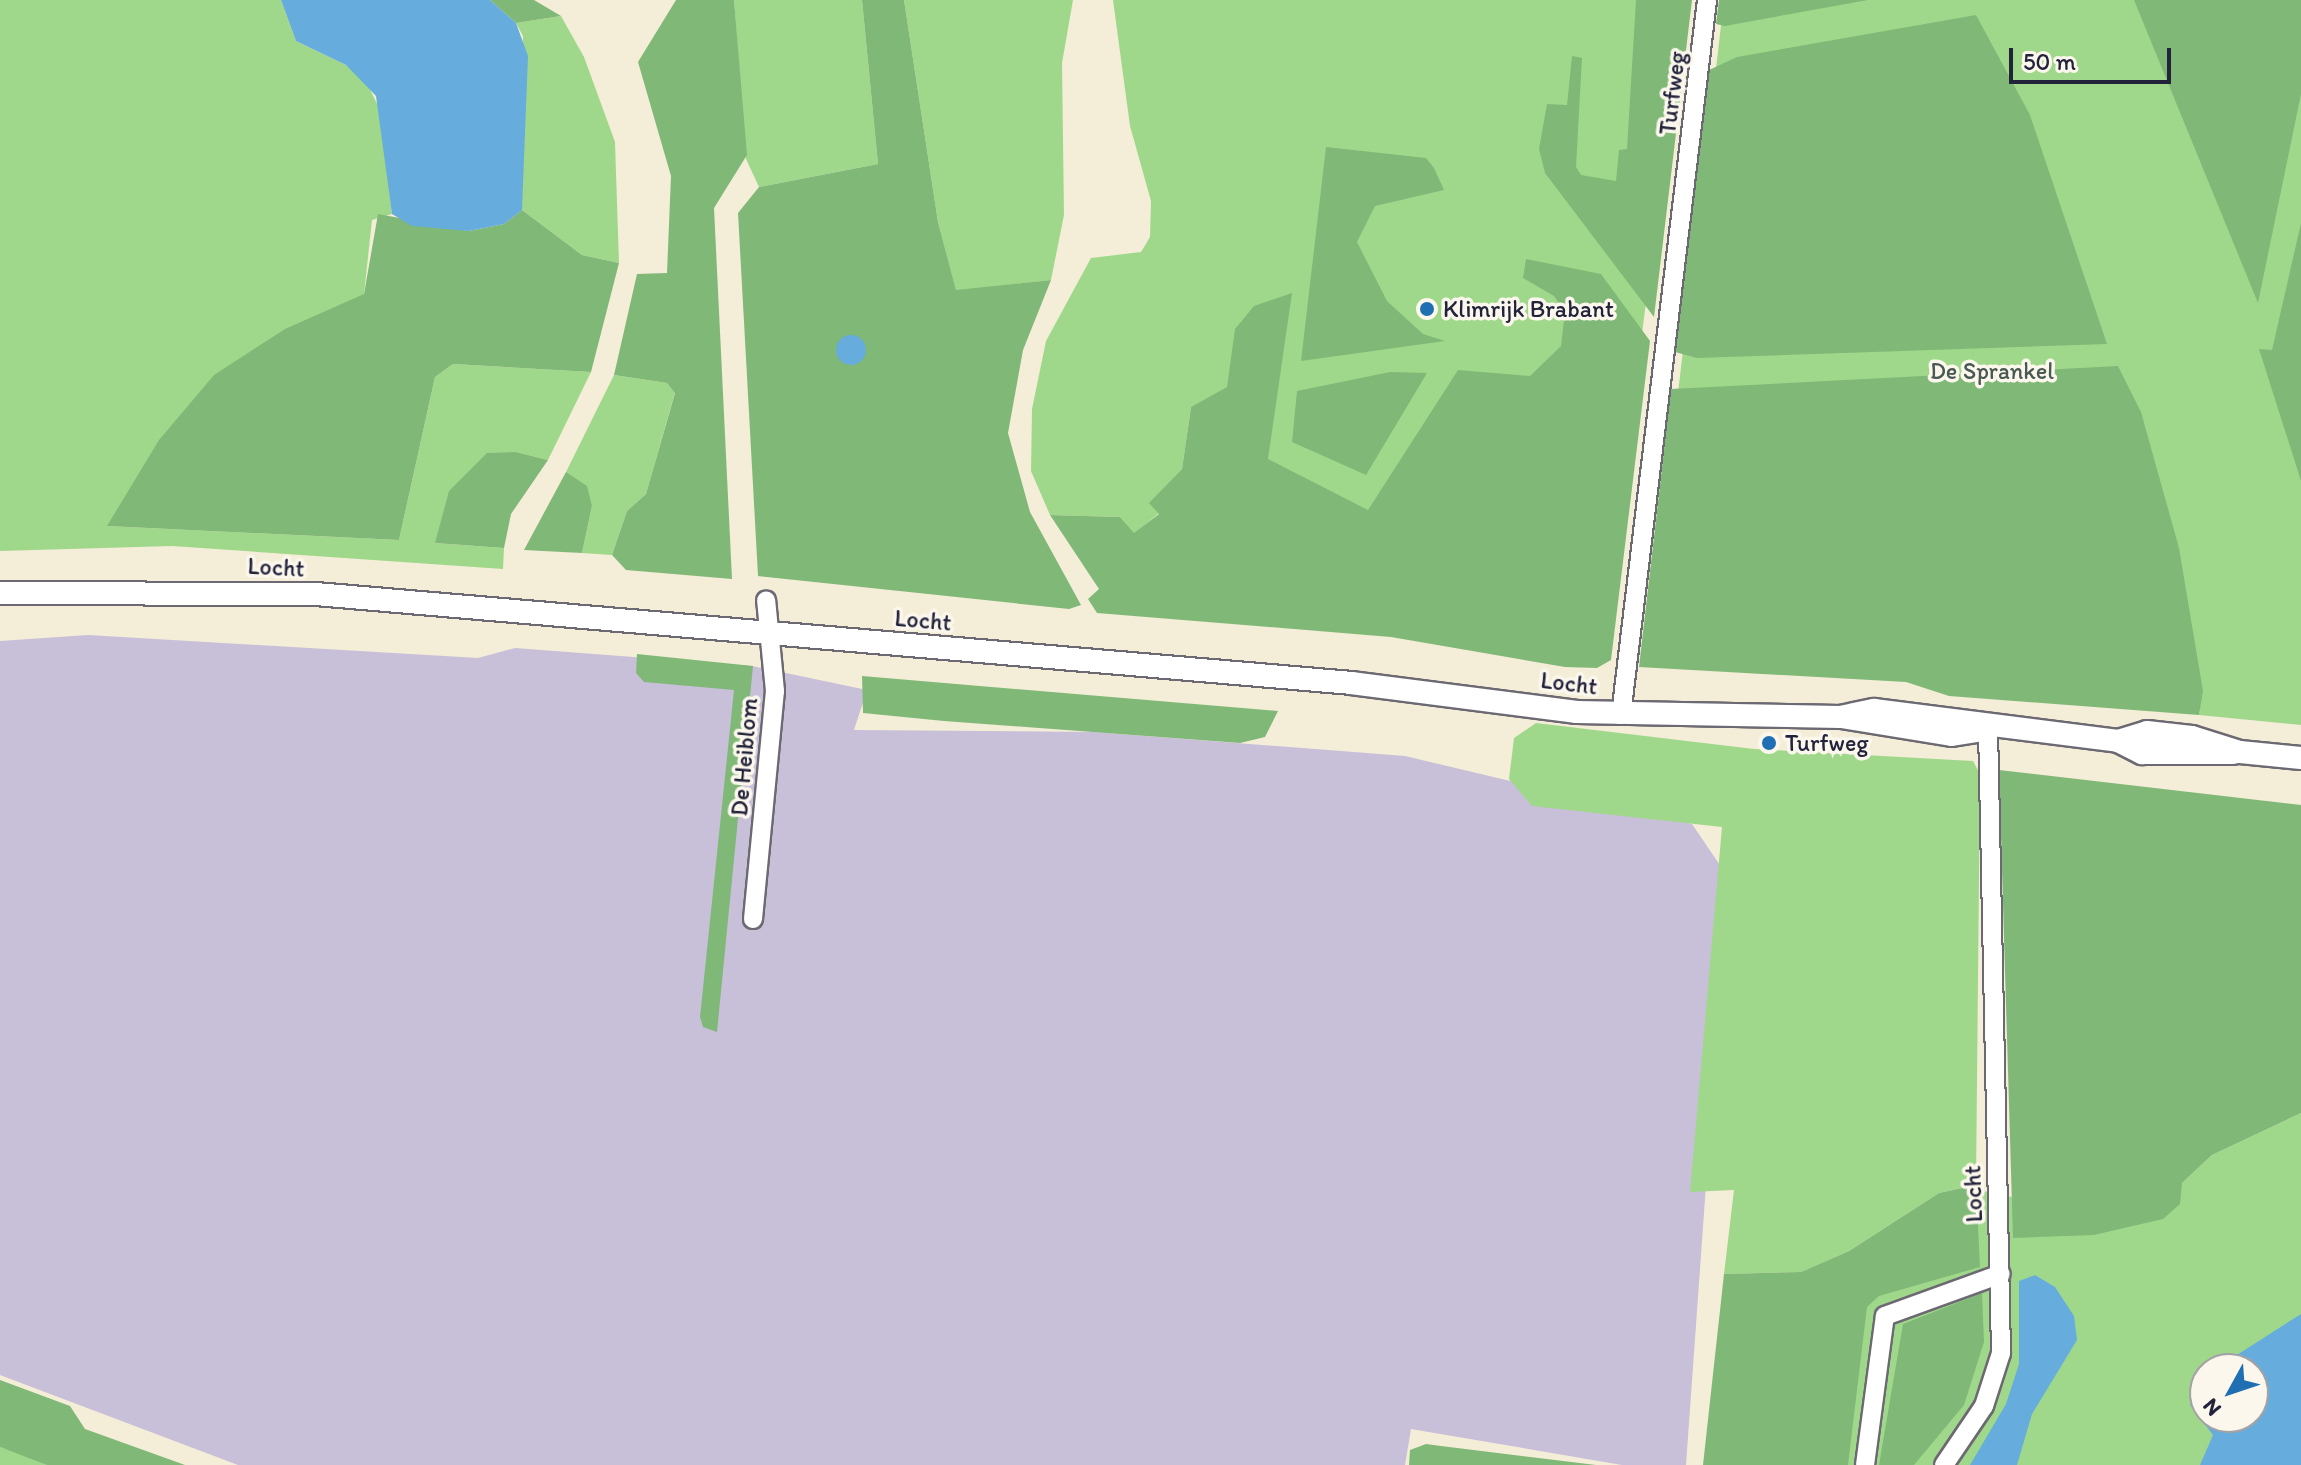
<!DOCTYPE html>
<style>
body{margin:0}
#map{position:relative;width:2301px;height:1465px;overflow:hidden;background:#f4edd7;font-family:Itim,sans-serif}
div>[style]{position:absolute}
[style*='--x']{left:calc(var(--x)*1px);top:calc(var(--y)*1px);width:calc(var(--w)*1px);rotate:calc(var(--a)*1deg)}
.industrial>*{inset:0;background:#c8bfd8}
.green>*{inset:0;background:#a0d88b}
.forest>*{inset:0;background:#80b877}
.water>*{inset:0;background:#66acdc}
.round{border-radius:50%}
.roads{filter:drop-shadow(2px 0 #6c6972) drop-shadow(-2px 0 #6c6972) drop-shadow(0 2px #6c6972) drop-shadow(0 -2px #6c6972)}
.minor>*{height:18px;margin:-9px;padding:0 9px;transform-origin:9px;border-radius:9px;background:#fff}
.tertiary>*{height:22px;margin:-11px;padding:0 11px;transform-origin:11px;border-radius:11px;background:#fff}
.dots>*{width:22px;height:22px;translate:-50% -50%;box-sizing:border-box;border:4px solid #fbf7ec;border-radius:50%}
span{translate:-50% -50%;white-space:nowrap;text-align:center;line-height:1.15;-webkit-text-stroke:7px #fbf7ec;paint-order:stroke}
.street-label{font-size:24px;color:#22223b}
.poi-label{font-size:24px;color:#22223b}
.left{translate:0 -50%;text-align:left}
.park-label{font-size:24px;color:#485953}
.north{position:absolute;left:2189px;top:1353px;width:80px;height:80px;box-sizing:border-box;background:#fbf7ec;border:2px solid #a4a2a5;border-radius:50%;rotate:230deg;font-size:22px;font-weight:700;line-height:32px;text-align:center;color:#22223b}
.north::after{content:'';display:block;margin:auto;width:28px;height:36px;background:#1f6fb2;clip-path:polygon(50% 0,100% 100%,50% 72%,0 100%)}
.scale{position:absolute;left:2009px;top:48px;width:162px;height:36px;box-sizing:border-box;border:4px solid #22223b;border-top:0;padding-left:10px;font-size:24px;line-height:28px;white-space:nowrap;color:#22223b;-webkit-text-stroke:6px #fbf7ec;paint-order:stroke}
</style>
<div id="map">
<div class="industrial">
<i style="clip-path:polygon(88px 635px,478px 658px,515px 648px,752px 666px,867px 690px,854px 730px,1093px 732px,1405px 756px,1692px 824px,1728px 877px,1686px 1465px,1622px 1465px,1411px 1429px,1405px 1465px,238px 1465px,0 1375px,0 641px)"></i>
</div>
<div class="green">
<i style="clip-path:polygon(0 0,281px 0,296px 41px,346px 65px,366px 81px,380px 110px,392px 214px,372px 220px,364px 294px,107px 526px,399px 540px,435px 377px,453px 364px,591px 372px,548px 460px,516px 452px,435px 543px,504px 548px,503px 569px,172px 546px,0 551px)"></i>
<i style="clip-path:polygon(734px 0,862px 0,878px 164px,759px 187px,746px 159px)"></i>
<i style="clip-path:polygon(904px 0,1073px 0,1062px 63px,1064px 215px,1051px 280px,956px 291px,938px 222px)"></i>
<i style="clip-path:polygon(1113px 0,1685px 0,1640px 349px,1515px 635px,1191px 407px,1182px 469px,1150px 503px,1159px 513px,1134px 534px,1120px 517px,1050px 515px,1031px 471px,1032px 409px,1046px 341px,1091px 258px,1141px 252px,1150px 237px,1151px 201px,1130px 126px)"></i>
<i style="clip-path:polygon(1724px 0,2301px 0,2301px 725px,2199px 715px,2200px 708px,1647px 658px)"></i>
<i style="clip-path:polygon(561px 16px,584px 57px,615px 142px,619px 263px,582px 255px,522px 210px,523px 36px,516px 23px)"></i>
<i style="clip-path:polygon(614px 375px,667px 383px,675px 392px,646px 494px,627px 511px,612px 555px,582px 553px,592px 506px,566px 472px)"></i>
<i style="clip-path:polygon(1536px 723px,1754px 749px,1973px 761px,1980px 774px,1976px 1185px,1939px 1193px,1849px 1251px,1801px 1272px,1724px 1274px,1734px 1190px,1690px 1192px,1722px 827px,1532px 806px,1509px 779px,1514px 738px)"></i>
<i style="clip-path:polygon(evenodd,2301px 1113px,2301px 1465px,1707px 1465px,1804px 1280px,1942px 1200px,1983px 1191px,2021px 1199px,2182px 1183px,2212px 1155px,2301px 1113px,2205px 1369px,2253px 1369px,2253px 1417px,2205px 1417px,2205px 1369px)"></i>
<i style="clip-path:polygon(0 1447px,40px 1460px,47px 1465px,0 1465px)"></i>
</div>
<div class="forest">
<i style="clip-path:polygon(490px 0,534px 0,561px 16px,516px 23px)"></i>
<i style="clip-path:polygon(676px 0,734px 0,747px 155px,714px 208px,732px 579px,626px 570px,612px 555px,627px 511px,646px 494px,675px 393px,667px 383px,614px 375px,637px 274px,667px 273px,671px 176px,638px 62px)"></i>
<i style="clip-path:polygon(862px 0,904px 0,938px 222px,956px 290px,1051px 280px,1023px 350px,1008px 433px,1030px 512px,1081px 605px,1069px 609px,758px 576px,738px 213px,759px 187px,878px 164px)"></i>
<i style="clip-path:polygon(1636px 0,1692px 0,1654px 317px,1545px 173px,1539px 149px,1547px 104px,1567px 105px,1572px 56px,1582px 58px,1576px 167px,1581px 175px,1616px 181px,1619px 150px,1627px 149px)"></i>
<i style="clip-path:polygon(1719px 0,1868px 0,1725px 26px,1716px 24px)"></i>
<i style="clip-path:polygon(2134px 0,2301px 0,2301px 94px,2258px 303px)"></i>
<i style="clip-path:polygon(1976px 15px,2030px 115px,2107px 344px,1697px 358px,1675px 352px,1707px 71px,1737px 57px)"></i>
<i style="clip-path:polygon(1326px 147px,1426px 158px,1434px 168px,1444px 190px,1375px 206px,1357px 242px,1387px 301px,1423px 334px,1445px 341px,1301px 361px)"></i>
<i style="clip-path:polygon(522px 210px,582px 255px,619px 263px,591px 372px,453px 364px,435px 377px,399px 540px,107px 526px,159px 440px,214px 375px,285px 329px,364px 294px,378px 214px,469px 231px,504px 224px)"></i>
<i style="clip-path:polygon(2301px 223px,2301px 481px,2259px 349px,2272px 350px)"></i>
<i style="clip-path:polygon(1526px 259px,1601px 274px,1650px 341px,1611px 660px,1597px 668px,1565px 667px,1391px 637px,1097px 613px,1088px 599px,1099px 589px,1050px 515px,1120px 517px,1134px 533px,1159px 514px,1149px 503px,1182px 469px,1191px 407px,1227px 387px,1235px 329px,1254px 306px,1292px 293px,1268px 459px,1368px 510px,1458px 370px,1530px 376px,1561px 346px,1565px 312px,1554px 296px,1523px 278px)"></i>
<i style="clip-path:polygon(2118px 366px,2141px 412px,2179px 548px,2203px 691px,2199px 715px,1949px 696px,1906px 682px,1639px 667px,1671px 389px)"></i>
<i style="clip-path:polygon(1390px 372px,1427px 373px,1366px 475px,1292px 442px,1297px 391px)"></i>
<i style="clip-path:polygon(516px 452px,548px 460px,511px 514px,504px 548px,435px 543px,449px 491px,487px 453px)"></i>
<i style="clip-path:polygon(566px 472px,587px 486px,592px 506px,582px 553px,524px 550px)"></i>
<i style="clip-path:polygon(637px 654px,753px 666px,717px 1032px,703px 1027px,700px 1017px,734px 690px,644px 682px,636px 673px)"></i>
<i style="clip-path:polygon(862px 676px,1278px 711px,1265px 737px,1240px 743px,944px 721px,863px 713px)"></i>
<i style="clip-path:polygon(1999px 770px,2301px 805px,2301px 1113px,2212px 1155px,2182px 1183px,2180px 1204px,2163px 1219px,2094px 1235px,2013px 1238px)"></i>
<i style="clip-path:polygon(1976px 1185px,1980px 1267px,1879px 1296px,1867px 1307px,1848px 1465px,1703px 1465px,1724px 1274px,1801px 1272px,1849px 1251px,1939px 1193px)"></i>
<i style="clip-path:polygon(1982px 1293px,1984px 1342px,1964px 1405px,1914px 1465px,1879px 1465px,1903px 1324px)"></i>
<i style="clip-path:polygon(0 1380px,70px 1406px,85px 1429px,185px 1465px,47px 1465px,0 1447px)"></i>
<i style="clip-path:polygon(1426px 1444px,1441px 1446px,1596px 1465px,1409px 1465px,1410px 1450px)"></i>
</div>
<div class="water">
<i style="clip-path:polygon(281px 0,490px 0,516px 23px,528px 56px,522px 210px,504px 224px,469px 231px,412px 226px,392px 214px,376px 96px,346px 65px,296px 41px)"></i>
<i class="round" style="left:836px;top:335px;width:30px;height:30px"></i>
<i style="clip-path:polygon(2035px 1275px,2055px 1287px,2074px 1316px,2077px 1340px,2032px 1414px,2017px 1465px,1970px 1465px,2006px 1404px,2019px 1364px,2019px 1281px)"></i>
<i style="clip-path:polygon(2301px 1314px,2301px 1465px,2200px 1465px,2213px 1435px,2190px 1405px,2199px 1386px,2205px 1379px,2205px 1417px,2253px 1417px,2253px 1369px,2215px 1369px)"></i>
</div>
<div class="roads">
<div class="minor">
<i style="--x:1621;--y:715;--w:720;--a:-83.14"></i>
<i style="--x:753;--y:919;--w:229;--a:-84.5"></i>
<i style="--x:775;--y:691;--w:91;--a:-95.6"></i>
<i style="--x:1865;--y:1465;--w:150;--a:-82.4"></i>
<i style="--x:1885;--y:1316;--w:123;--a:-19.9"></i>
<i style="--x:1944;--y:1465;--w:71;--a:-55.9"></i>
<i style="--x:1984;--y:1406;--w:56;--a:-72.2"></i>
<i style="--x:2001;--y:1353;--w:624;--a:-91.19"></i>
</div>
<div class="tertiary">
<i style="--x:0;--y:593;--w:316;--a:0.2"></i>
<i style="--x:316;--y:594;--w:1039;--a:4.91"></i>
<i style="--x:1351;--y:683;--w:228;--a:7.3"></i>
<i style="--x:1577;--y:712;--w:263;--a:1.1"></i>
<i style="--x:1840;--y:717;--w:35;--a:-12"></i>
<i style="--x:1874;--y:710;--w:246;--a:7.2"></i>
<i style="--x:2118;--y:741;--w:30;--a:-17"></i>
<i style="--x:2147;--y:732;--w:45;--a:6.3"></i>
<i style="--x:2192;--y:737;--w:50;--a:17.4"></i>
<i style="--x:2240;--y:752;--w:61;--a:5.6"></i>
<i style="--x:1841;--y:717;--w:112;--a:9.2"></i>
<i style="--x:1952;--y:735;--w:32;--a:-9"></i>
<i style="--x:2118;--y:741;--w:27;--a:27"></i>
<i style="--x:2142;--y:753;--w:91;--a:0"></i>
</div>
</div>
<div class="dots">
<i style="left:1427px;top:309px;background:#1f6fb2"></i>
<i style="left:1769px;top:743px;background:#1f6fb2"></i>
</div>
<div class="street-label">
<span style="left:1672px;top:93px;rotate:-83deg">Turfweg</span>
<span style="left:276px;top:567px;rotate:3deg">Locht</span>
<span style="left:923px;top:620px;rotate:5deg">Locht</span>
<span style="left:1569px;top:683px;rotate:7deg">Locht</span>
<span style="left:744px;top:757px;rotate:-85deg">De Heiblom</span>
<span style="left:1973px;top:1194px;rotate:-92deg">Locht</span>
</div>
<div class="poi-label">
<span class="left" style="left:1443px;top:309px">Klimrijk Brabant</span>
<span class="left" style="left:1785px;top:743px">Turfweg</span>
</div>
<div class="park-label">
<span style="left:1992px;top:371px">De Sprankel</span>
</div>
<div class="north">N</div>
<div class="scale">50 m</div>
</div>
